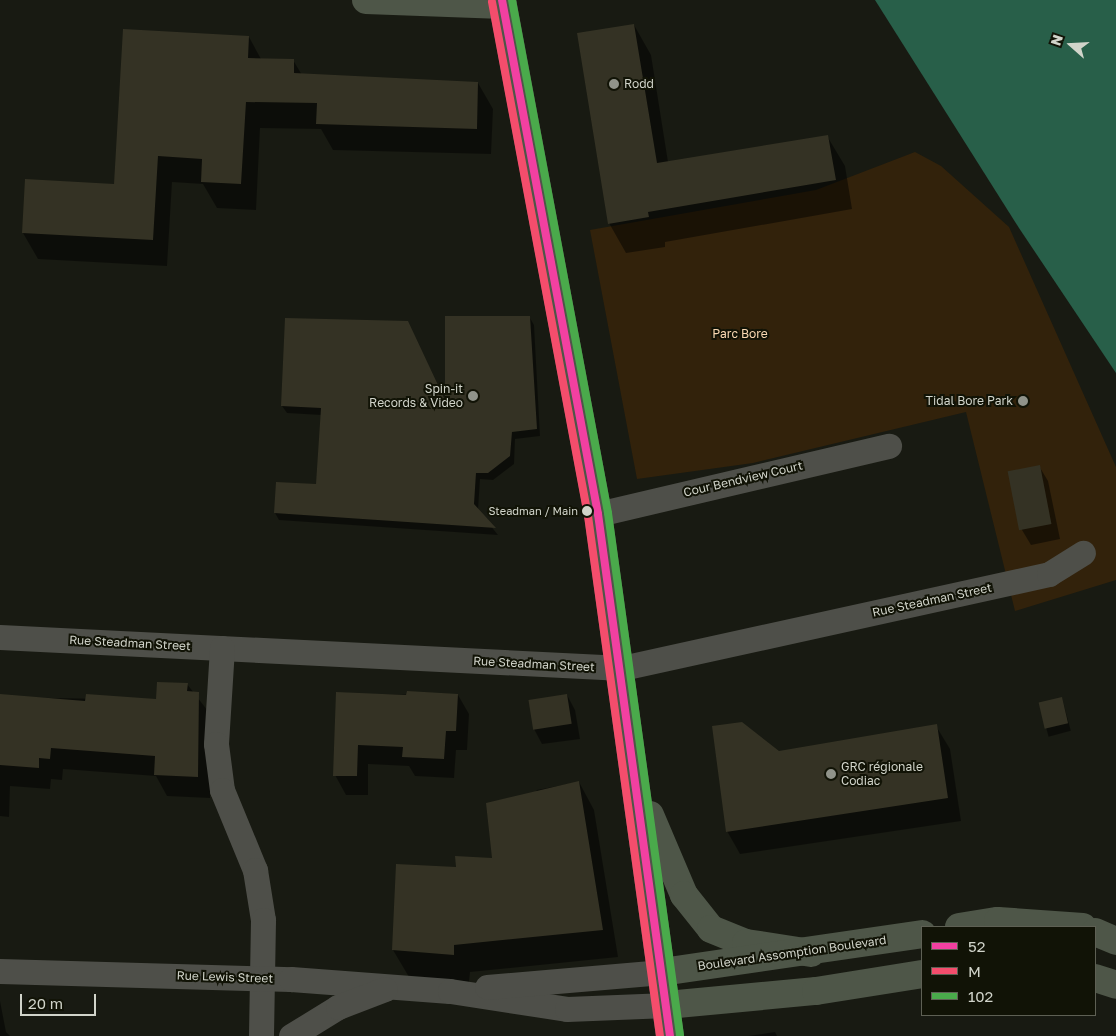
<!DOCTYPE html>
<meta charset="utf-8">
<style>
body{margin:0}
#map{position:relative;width:1116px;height:1036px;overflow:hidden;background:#181a12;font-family:"Golos Text",sans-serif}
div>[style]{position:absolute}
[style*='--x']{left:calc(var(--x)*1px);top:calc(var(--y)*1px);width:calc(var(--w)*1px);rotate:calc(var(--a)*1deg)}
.green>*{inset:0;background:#32220b}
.water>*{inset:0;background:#285f49}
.shadow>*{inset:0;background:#0007;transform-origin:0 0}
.building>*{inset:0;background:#343224;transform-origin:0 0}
.street>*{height:25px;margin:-12.5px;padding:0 12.5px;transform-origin:12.5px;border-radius:12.5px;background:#4e4f49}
.primary>*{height:28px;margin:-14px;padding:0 14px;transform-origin:14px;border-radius:14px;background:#4e5648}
.bus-1>*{height:8px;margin:-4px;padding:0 4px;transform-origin:4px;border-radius:4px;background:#f240a1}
.bus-2>*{height:8px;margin:-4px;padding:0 4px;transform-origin:4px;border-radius:4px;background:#f44d6c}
.bus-3>*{height:8px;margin:-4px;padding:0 4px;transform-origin:4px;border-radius:4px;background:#4aaa4b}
.dots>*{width:14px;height:14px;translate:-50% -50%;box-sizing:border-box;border:2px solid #111306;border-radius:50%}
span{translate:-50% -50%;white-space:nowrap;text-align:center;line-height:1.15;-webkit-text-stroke:4px #111306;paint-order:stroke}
.bus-label{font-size:11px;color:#d1d4ca}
.right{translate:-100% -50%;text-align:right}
.poi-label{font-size:12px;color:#d1d4ca}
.left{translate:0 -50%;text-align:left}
.park-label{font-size:12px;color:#f9d8b2}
.street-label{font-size:12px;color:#d1d4ca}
.legend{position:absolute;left:921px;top:926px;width:175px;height:90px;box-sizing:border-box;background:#111306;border:1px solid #5e6054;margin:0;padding:6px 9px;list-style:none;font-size:15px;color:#d1d4ca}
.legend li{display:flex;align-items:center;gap:10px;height:25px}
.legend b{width:25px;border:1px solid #5e6054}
.north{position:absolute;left:1046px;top:20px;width:50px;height:50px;-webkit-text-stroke:4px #111306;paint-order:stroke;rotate:289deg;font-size:14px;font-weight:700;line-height:20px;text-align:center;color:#d1d4ca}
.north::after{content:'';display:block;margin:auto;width:18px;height:22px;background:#d1d4ca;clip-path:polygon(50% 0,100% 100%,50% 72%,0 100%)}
.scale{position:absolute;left:20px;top:994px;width:76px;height:22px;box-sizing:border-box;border:2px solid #d1d4ca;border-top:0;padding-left:6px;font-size:15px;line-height:18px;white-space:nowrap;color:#d1d4ca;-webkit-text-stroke:4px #111306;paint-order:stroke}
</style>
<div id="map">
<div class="green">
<i style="clip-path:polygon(915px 152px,941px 166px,1009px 227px,1116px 467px,1116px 580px,1015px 611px,966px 412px,753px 463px,637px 479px,590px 230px,816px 190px)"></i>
</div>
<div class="water">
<i style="clip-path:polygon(875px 0,1116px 0,1116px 373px,1019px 228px)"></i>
</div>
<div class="shadow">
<i style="clip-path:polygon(634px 25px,651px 55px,668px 162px,827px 136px,845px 166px,852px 209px,665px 242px,665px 247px,626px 253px,609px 223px)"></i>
<i style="clip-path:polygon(249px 37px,261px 59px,293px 60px,302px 75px,478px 83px,493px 109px,491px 154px,333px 150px,321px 129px,260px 128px,256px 210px,217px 208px,203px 184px,172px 182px,167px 266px,38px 259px,23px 233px,116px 186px)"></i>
<i style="clip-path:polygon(530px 318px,534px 325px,540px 436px,515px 439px,514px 464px,493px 480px,480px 479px,478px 510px,498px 535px,279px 520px,275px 513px,277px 483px,318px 486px,321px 415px,287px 413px,282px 406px,446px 404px)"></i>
<i style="clip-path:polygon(1039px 466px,1048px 481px,1060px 539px,1031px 545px,1022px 530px,1010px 472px)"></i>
<i style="clip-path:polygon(187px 684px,211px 715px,210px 798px,167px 796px,156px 776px,63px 769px,62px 780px,51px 779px,50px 789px,10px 786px,9px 817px,0 816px,0 697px,157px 700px)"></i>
<i style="clip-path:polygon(337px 694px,458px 695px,469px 714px,467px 750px,456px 750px,454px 778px,415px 776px,409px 766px,368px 764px,368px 795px,346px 795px,335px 775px)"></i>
<i style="clip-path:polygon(567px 695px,575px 710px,580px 739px,542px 744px,534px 729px,530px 701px)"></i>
<i style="left:1062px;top:698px;width:34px;height:23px;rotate:75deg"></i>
<i style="clip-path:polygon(936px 726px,950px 749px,961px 821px,740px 854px,727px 831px,778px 752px)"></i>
<i style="clip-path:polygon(579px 782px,594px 810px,618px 957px,470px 972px,469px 982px,409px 977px,393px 950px,457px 868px,493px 859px,537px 790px)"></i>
<i style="clip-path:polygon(0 1001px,6px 1032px,10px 1036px,0 1036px)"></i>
<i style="clip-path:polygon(775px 1032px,777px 1036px,748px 1036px)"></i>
</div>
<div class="building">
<i style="clip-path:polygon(634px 24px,657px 163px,828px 135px,836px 180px,648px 212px,649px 217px,608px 224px,577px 33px)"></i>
<i style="clip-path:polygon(123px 29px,249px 36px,248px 58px,294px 59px,294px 73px,478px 82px,477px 129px,316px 124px,317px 103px,246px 102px,241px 184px,201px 182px,202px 159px,158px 156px,153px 240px,22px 233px,25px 179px,114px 184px)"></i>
<i style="clip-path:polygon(445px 316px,530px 316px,537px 429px,512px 432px,510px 456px,488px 473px,476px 473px,474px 504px,496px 528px,274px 513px,276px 482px,316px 484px,321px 408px,281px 406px,285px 318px,408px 321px,445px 400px)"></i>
<i style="left:1040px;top:465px;width:60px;height:33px;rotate:79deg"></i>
<i style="clip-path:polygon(157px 682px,188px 683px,187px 691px,199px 692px,198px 777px,154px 775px,155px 756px,51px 748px,50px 759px,39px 758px,39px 768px,0 765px,0 694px,85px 701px,86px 694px,156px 699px)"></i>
<i style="clip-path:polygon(407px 691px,458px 694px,456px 731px,446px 731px,444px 759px,402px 757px,403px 747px,358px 745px,357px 776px,333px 776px,336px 692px,406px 695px)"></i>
<i style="left:567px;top:694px;width:30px;height:39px;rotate:81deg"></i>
<i style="left:1062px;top:697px;width:27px;height:24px;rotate:77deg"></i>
<i style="clip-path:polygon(742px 722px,779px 751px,937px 724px,948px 798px,726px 832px,712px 726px)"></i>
<i style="clip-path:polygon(579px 781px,603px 930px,454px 945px,454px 955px,392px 950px,396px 864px,456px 867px,455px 856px,492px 858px,486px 803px)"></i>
</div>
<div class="street">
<i style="--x:598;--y:514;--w:299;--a:-13.2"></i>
<i style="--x:0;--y:637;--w:623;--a:2.85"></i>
<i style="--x:622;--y:668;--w:437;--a:-12.4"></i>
<i style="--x:1049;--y:574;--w:40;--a:-32"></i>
<i style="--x:222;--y:648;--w:96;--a:93.6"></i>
<i style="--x:216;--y:744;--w:46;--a:82.6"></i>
<i style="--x:222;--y:790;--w:87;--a:67.6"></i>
<i style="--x:255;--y:870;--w:51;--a:80.9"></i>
<i style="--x:263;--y:920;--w:116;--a:91"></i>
<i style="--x:0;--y:971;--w:291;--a:1.6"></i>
<i style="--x:291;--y:979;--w:159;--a:4.3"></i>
<i style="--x:450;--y:991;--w:118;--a:8.7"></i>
<i style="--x:567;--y:1009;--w:100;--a:-2.3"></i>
<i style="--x:487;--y:987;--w:176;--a:-4.9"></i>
<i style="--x:291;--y:1036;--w:55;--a:-31.7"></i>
<i style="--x:338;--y:1007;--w:50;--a:-21"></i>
</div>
<div class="primary">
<i style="--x:366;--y:0;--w:137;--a:2.1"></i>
<i style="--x:502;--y:0;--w:523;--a:79.42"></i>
<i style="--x:598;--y:514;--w:527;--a:82.15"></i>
<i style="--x:650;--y:815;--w:87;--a:67"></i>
<i style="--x:684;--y:895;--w:43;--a:51.5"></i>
<i style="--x:711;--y:929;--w:38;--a:22"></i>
<i style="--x:746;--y:943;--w:66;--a:8.7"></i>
<i style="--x:959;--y:927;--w:39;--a:-9"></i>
<i style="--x:998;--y:921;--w:85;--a:4"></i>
<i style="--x:1095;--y:932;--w:23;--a:23"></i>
<i style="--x:662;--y:972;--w:263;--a:-8.3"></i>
<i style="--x:1095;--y:978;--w:22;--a:18"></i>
<i style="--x:667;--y:1005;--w:150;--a:-5.4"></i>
<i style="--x:816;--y:991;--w:107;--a:-9.1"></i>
</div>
<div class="bus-1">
<i style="--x:502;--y:0;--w:523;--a:79.42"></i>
<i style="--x:598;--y:514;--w:527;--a:82.15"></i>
</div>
<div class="bus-2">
<i style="--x:492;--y:2;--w:523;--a:79.42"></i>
<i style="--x:588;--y:516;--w:525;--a:82.12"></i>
</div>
<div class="bus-3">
<i style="--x:512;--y:0;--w:522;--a:79.4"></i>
<i style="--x:608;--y:513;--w:527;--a:82.15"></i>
</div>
<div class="dots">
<i style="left:614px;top:84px;background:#90938a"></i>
<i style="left:473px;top:396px;background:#90938a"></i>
<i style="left:1023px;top:401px;background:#90938a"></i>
<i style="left:587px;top:511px;background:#d1d4ca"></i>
<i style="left:831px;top:774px;background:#90938a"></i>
</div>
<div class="bus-label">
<span class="right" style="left:578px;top:511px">Steadman / Main</span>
</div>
<div class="poi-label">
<span class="left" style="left:624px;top:84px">Rodd</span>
<span class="right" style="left:463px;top:396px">Spin-it<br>Records &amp; Video</span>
<span class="right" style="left:1013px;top:401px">Tidal Bore Park</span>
<span class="left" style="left:841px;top:774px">GRC régionale<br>Codiac</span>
</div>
<div class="park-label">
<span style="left:740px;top:334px">Parc Bore</span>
</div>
<div class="street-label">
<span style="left:743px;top:479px;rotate:-13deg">Cour Bendview Court</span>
<span style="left:932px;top:600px;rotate:-12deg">Rue Steadman Street</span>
<span style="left:130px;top:643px;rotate:3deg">Rue Steadman Street</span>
<span style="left:534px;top:664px;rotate:3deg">Rue Steadman Street</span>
<span style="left:792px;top:953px;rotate:-8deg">Boulevard Assomption Boulevard</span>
<span style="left:225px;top:977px;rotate:2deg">Rue Lewis Street</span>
</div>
<ul class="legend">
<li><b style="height:6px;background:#f240a1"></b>52</li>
<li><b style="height:6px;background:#f44d6c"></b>M</li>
<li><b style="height:6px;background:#4aaa4b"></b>102</li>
</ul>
<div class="north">N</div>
<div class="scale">20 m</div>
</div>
